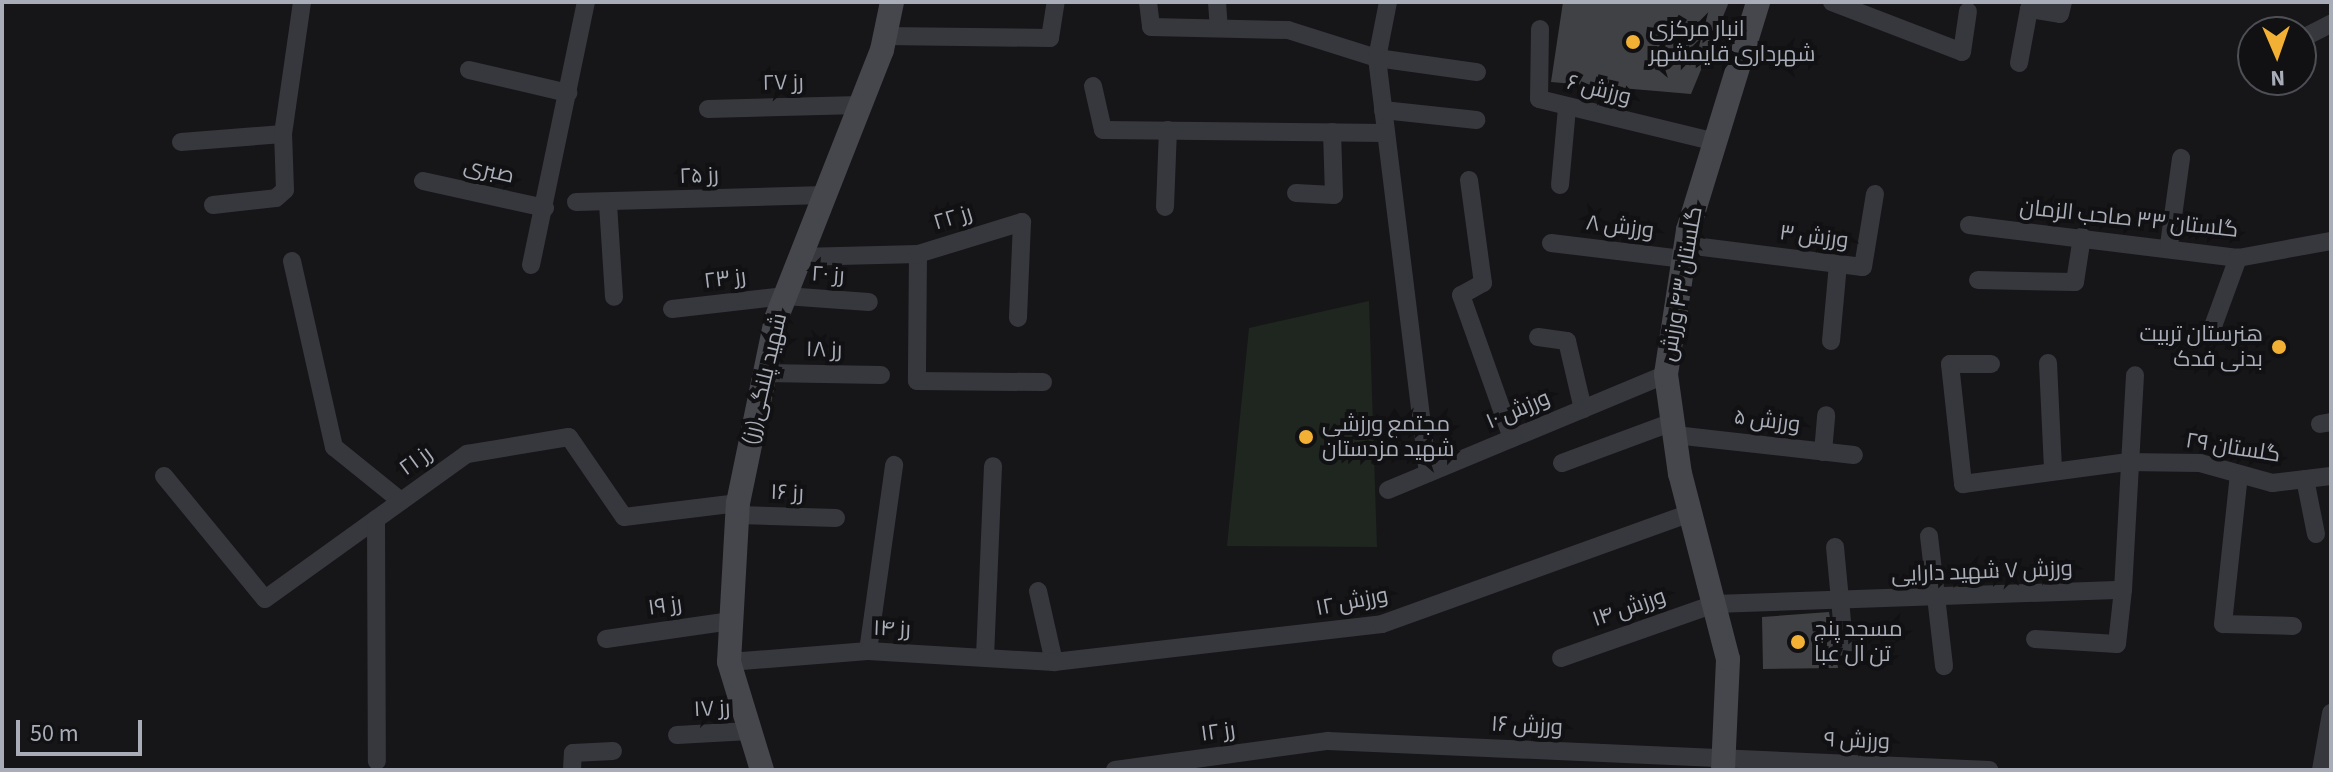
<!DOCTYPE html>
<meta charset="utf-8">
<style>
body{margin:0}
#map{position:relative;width:2333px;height:772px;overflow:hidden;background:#161618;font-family:"Source Sans 3",Cairo,sans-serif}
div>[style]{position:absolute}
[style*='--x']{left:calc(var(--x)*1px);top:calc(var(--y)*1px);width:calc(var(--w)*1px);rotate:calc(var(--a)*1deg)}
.green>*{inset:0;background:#1e261f}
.building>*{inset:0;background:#404145}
.street>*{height:18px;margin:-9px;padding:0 9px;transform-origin:9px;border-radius:9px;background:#37383d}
.secondary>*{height:24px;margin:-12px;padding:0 12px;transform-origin:12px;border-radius:12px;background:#45474d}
.dots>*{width:22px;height:22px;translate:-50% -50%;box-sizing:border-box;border:4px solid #111113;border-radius:50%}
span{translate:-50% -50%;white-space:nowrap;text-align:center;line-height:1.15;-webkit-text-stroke:8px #111113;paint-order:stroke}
.poi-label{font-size:22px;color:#a8adb8}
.left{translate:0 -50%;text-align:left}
.right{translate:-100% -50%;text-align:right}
.street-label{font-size:22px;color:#a8adb8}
.frame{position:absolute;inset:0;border:4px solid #a8adb8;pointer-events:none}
.north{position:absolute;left:2237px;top:16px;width:80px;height:80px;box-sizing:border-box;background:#111113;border:2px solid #4d4f55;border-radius:50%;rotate:178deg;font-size:22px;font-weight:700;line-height:32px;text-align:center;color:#a8adb8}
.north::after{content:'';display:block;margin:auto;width:28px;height:36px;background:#f2b134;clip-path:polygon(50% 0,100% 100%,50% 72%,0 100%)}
.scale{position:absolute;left:16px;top:720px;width:126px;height:36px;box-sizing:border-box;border:4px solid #a8adb8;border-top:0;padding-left:10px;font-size:24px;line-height:28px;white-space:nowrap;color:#a8adb8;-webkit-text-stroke:6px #111113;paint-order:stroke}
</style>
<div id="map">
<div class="green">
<i style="clip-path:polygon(1369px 301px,1377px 547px,1227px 546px,1249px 328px)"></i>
</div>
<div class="building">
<i style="clip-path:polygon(1563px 2px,1729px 2px,1691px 94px,1551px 82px)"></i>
<i style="clip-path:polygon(1829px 612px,1838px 668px,1763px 669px,1762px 617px)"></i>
</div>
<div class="street">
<i style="--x:1148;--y:2;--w:25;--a:83"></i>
<i style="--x:1151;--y:27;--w:137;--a:1.3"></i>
<i style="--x:1288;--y:30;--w:93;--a:17.5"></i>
<i style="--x:1377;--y:58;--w:101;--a:8"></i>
<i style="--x:1217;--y:2;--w:26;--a:86"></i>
<i style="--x:1388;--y:2;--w:57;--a:101.1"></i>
<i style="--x:1377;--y:58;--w:418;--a:83"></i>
<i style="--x:1832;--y:2;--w:139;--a:21"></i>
<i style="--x:1962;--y:52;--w:41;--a:-81.7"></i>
<i style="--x:1540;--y:29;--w:70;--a:90.8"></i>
<i style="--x:1539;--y:99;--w:181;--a:13.7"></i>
<i style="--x:885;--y:36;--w:165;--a:0.7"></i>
<i style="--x:1050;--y:38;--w:36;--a:-81"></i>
<i style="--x:2301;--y:39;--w:34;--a:-27"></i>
<i style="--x:2019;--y:63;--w:55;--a:-79.5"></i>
<i style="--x:2029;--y:9;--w:31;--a:9"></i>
<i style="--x:2060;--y:14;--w:12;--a:-76"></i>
<i style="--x:469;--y:70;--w:102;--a:13.1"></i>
<i style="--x:1093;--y:86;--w:45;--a:77.2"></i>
<i style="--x:1103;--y:130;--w:283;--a:0.6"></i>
<i style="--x:708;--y:109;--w:152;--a:-1.5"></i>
<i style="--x:1383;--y:110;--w:94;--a:6.1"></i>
<i style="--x:181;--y:142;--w:102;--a:-4.5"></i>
<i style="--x:1469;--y:180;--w:104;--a:82.3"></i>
<i style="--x:1483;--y:283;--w:25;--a:151"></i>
<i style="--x:1461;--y:295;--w:152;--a:70.4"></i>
<i style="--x:423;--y:181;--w:125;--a:12.5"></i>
<i style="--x:1560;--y:185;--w:77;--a:-84.8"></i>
<i style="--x:1296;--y:193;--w:38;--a:3"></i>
<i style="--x:1334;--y:195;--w:63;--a:-91.8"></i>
<i style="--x:576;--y:202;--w:249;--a:-1.6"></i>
<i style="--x:608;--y:204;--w:93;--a:86.3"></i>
<i style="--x:213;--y:205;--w:63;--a:-6.3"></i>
<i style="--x:276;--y:198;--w:12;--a:-42"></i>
<i style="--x:285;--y:190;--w:56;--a:-92"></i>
<i style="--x:283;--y:134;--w:133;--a:-81.8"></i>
<i style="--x:1165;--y:207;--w:77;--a:-87.8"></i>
<i style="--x:1969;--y:225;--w:271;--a:7"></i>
<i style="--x:2238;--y:258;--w:95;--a:-10.4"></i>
<i style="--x:1551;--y:243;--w:134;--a:6.9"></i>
<i style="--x:1686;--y:245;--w:178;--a:7.1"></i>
<i style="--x:1863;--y:267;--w:74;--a:-80.7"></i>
<i style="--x:2169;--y:245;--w:88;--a:-82.1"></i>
<i style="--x:918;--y:254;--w:127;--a:90.5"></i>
<i style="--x:917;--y:381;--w:126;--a:0.5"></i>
<i style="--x:800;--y:257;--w:118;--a:-1.5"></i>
<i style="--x:918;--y:254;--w:109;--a:-17.1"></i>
<i style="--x:1022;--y:222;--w:96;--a:92.4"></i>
<i style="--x:292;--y:261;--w:191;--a:77.3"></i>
<i style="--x:334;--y:447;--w:86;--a:38.9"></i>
<i style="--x:531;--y:265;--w:269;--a:-78.2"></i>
<i style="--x:1978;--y:280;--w:97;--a:1.2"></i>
<i style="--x:2075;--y:282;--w:46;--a:-81.2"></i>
<i style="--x:672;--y:309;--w:114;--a:-6.6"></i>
<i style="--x:785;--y:296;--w:84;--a:4.1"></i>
<i style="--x:2212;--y:329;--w:76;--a:-69.9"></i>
<i style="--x:1538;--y:337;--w:29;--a:8"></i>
<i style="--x:1567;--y:341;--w:70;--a:76.8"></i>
<i style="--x:1831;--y:341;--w:77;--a:-84.8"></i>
<i style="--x:2048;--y:363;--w:108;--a:87.3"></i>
<i style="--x:1991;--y:364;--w:41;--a:180"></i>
<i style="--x:1950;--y:364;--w:121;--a:83.8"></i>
<i style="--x:1963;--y:484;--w:165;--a:-7.6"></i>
<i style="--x:2127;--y:462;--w:73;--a:0.8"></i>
<i style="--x:2200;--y:463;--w:75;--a:15.5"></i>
<i style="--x:2272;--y:483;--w:59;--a:-6.8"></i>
<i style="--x:765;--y:373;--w:116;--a:1"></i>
<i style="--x:2320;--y:424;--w:11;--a:-10"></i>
<i style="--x:1675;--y:435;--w:180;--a:6.4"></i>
<i style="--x:1823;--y:452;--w:37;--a:-85"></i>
<i style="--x:1562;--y:463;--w:118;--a:-20.3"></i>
<i style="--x:2239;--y:474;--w:151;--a:96.1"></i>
<i style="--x:2223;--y:624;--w:70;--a:1.6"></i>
<i style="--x:164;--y:476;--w:159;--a:50.6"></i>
<i style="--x:265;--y:599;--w:249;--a:-35.7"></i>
<i style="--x:467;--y:454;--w:103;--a:-9.5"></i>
<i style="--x:569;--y:437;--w:97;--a:55.5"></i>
<i style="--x:624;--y:517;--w:115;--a:-7"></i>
<i style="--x:2305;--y:479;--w:56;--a:78.7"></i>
<i style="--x:1388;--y:490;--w:301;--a:-22.6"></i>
<i style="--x:737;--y:515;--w:99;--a:1.7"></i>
<i style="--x:376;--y:519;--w:242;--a:89.8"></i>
<i style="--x:1929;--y:536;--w:131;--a:83.4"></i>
<i style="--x:1835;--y:547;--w:105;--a:84.6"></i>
<i style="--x:1038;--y:591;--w:73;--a:77.3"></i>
<i style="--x:606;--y:639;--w:126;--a:-8.2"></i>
<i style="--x:2035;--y:639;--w:82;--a:3.5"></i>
<i style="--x:2117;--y:644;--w:54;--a:-83.7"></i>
<i style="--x:868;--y:651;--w:188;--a:-82"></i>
<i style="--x:985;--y:657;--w:191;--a:-87.6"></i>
<i style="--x:1561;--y:658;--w:162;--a:-19.4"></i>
<i style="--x:1714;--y:604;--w:409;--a:-2"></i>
<i style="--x:2123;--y:590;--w:215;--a:-86.8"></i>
<i style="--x:729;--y:662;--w:139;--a:-4.5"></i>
<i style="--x:868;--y:651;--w:186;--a:3.4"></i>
<i style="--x:1054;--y:662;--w:330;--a:-6.6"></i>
<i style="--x:1382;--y:624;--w:327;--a:-19.8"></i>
<i style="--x:677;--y:735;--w:73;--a:-3.1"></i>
<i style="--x:572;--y:770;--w:17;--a:-87"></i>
<i style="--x:573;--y:753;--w:40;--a:-2.9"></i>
<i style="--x:1115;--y:770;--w:215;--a:-7.8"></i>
<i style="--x:1328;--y:741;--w:662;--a:2.51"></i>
<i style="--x:2321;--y:770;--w:58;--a:-80"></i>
</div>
<div class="secondary">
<i style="--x:762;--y:770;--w:113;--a:-107"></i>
<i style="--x:729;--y:662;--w:159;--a:-86.8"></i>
<i style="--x:738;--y:503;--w:188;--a:-78.3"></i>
<i style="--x:776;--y:319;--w:289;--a:-68.5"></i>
<i style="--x:882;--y:50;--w:49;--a:-78.2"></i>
<i style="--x:1723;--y:770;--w:111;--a:-87.4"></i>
<i style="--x:1728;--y:659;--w:191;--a:-104.5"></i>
<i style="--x:1680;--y:474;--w:101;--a:-98"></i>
<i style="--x:1666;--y:374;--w:146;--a:-81.3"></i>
<i style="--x:1688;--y:230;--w:239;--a:-72.9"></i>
</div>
<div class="dots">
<i style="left:1633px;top:42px;background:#f2b134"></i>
<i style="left:2279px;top:347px;background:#f2b134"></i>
<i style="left:1306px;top:437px;background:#f2b134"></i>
<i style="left:1798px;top:642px;background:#f2b134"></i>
</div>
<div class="poi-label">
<span class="left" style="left:1649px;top:42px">انبار مرکزی<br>شهرداری قایمشهر</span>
<span class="right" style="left:2263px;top:347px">هنرستان تربیت<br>بدنی فدک</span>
<span class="left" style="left:1322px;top:437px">مجتمع ورزشی<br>شهید مزدستان</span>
<span class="left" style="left:1814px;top:642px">مسجد پنج<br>تن ال عبا</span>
</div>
<div class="street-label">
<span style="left:783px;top:83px;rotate:-1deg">رز ۲۷</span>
<span style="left:1599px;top:90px;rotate:14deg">ورزش ۶</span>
<span style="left:489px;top:171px;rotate:13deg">صبری</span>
<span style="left:699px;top:176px;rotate:-2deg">رز ۲۵</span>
<span style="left:953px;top:218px;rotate:-17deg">رز ۲۲</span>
<span style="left:2129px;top:219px;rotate:6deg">گلستان ۳۳ صاحب الزمان</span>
<span style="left:1620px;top:227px;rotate:7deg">ورزش ۸</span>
<span style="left:1814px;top:237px;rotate:7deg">ورزش ۳</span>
<span style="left:828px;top:275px;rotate:4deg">رز ۲۰</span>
<span style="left:725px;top:279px;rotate:-7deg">رز ۲۳</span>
<span style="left:1682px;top:284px;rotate:-80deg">گلستان ۴۳ ورزش</span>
<span style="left:824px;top:350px;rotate:1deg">رز ۱۸</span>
<span style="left:765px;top:379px;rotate:-77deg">شهید پلنگی(رز)</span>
<span style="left:1518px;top:410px;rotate:-23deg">ورزش ۱۰</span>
<span style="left:1767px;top:421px;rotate:7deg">ورزش ۵</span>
<span style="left:2233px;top:448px;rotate:9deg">گلستان ۲۹</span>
<span style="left:416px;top:461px;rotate:-36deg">رز ۲۱</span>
<span style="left:787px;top:493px;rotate:2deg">رز ۱۶</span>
<span style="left:1982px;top:572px;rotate:-2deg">ورزش ۷ شهید دارایی</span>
<span style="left:1352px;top:602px;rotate:-11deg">ورزش ۱۲</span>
<span style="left:665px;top:606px;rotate:-8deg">رز ۱۹</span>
<span style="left:1629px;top:608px;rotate:-19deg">ورزش ۱۴</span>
<span style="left:892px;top:629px;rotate:2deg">رز ۱۴</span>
<span style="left:712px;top:709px;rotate:-3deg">رز ۱۷</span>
<span style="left:1527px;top:726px;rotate:3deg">ورزش ۱۶</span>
<span style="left:1218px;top:732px;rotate:-8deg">رز ۱۲</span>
<span style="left:1857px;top:741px;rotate:2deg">ورزش ۹</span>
</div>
<div class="frame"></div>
<div class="north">N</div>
<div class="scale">50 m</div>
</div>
